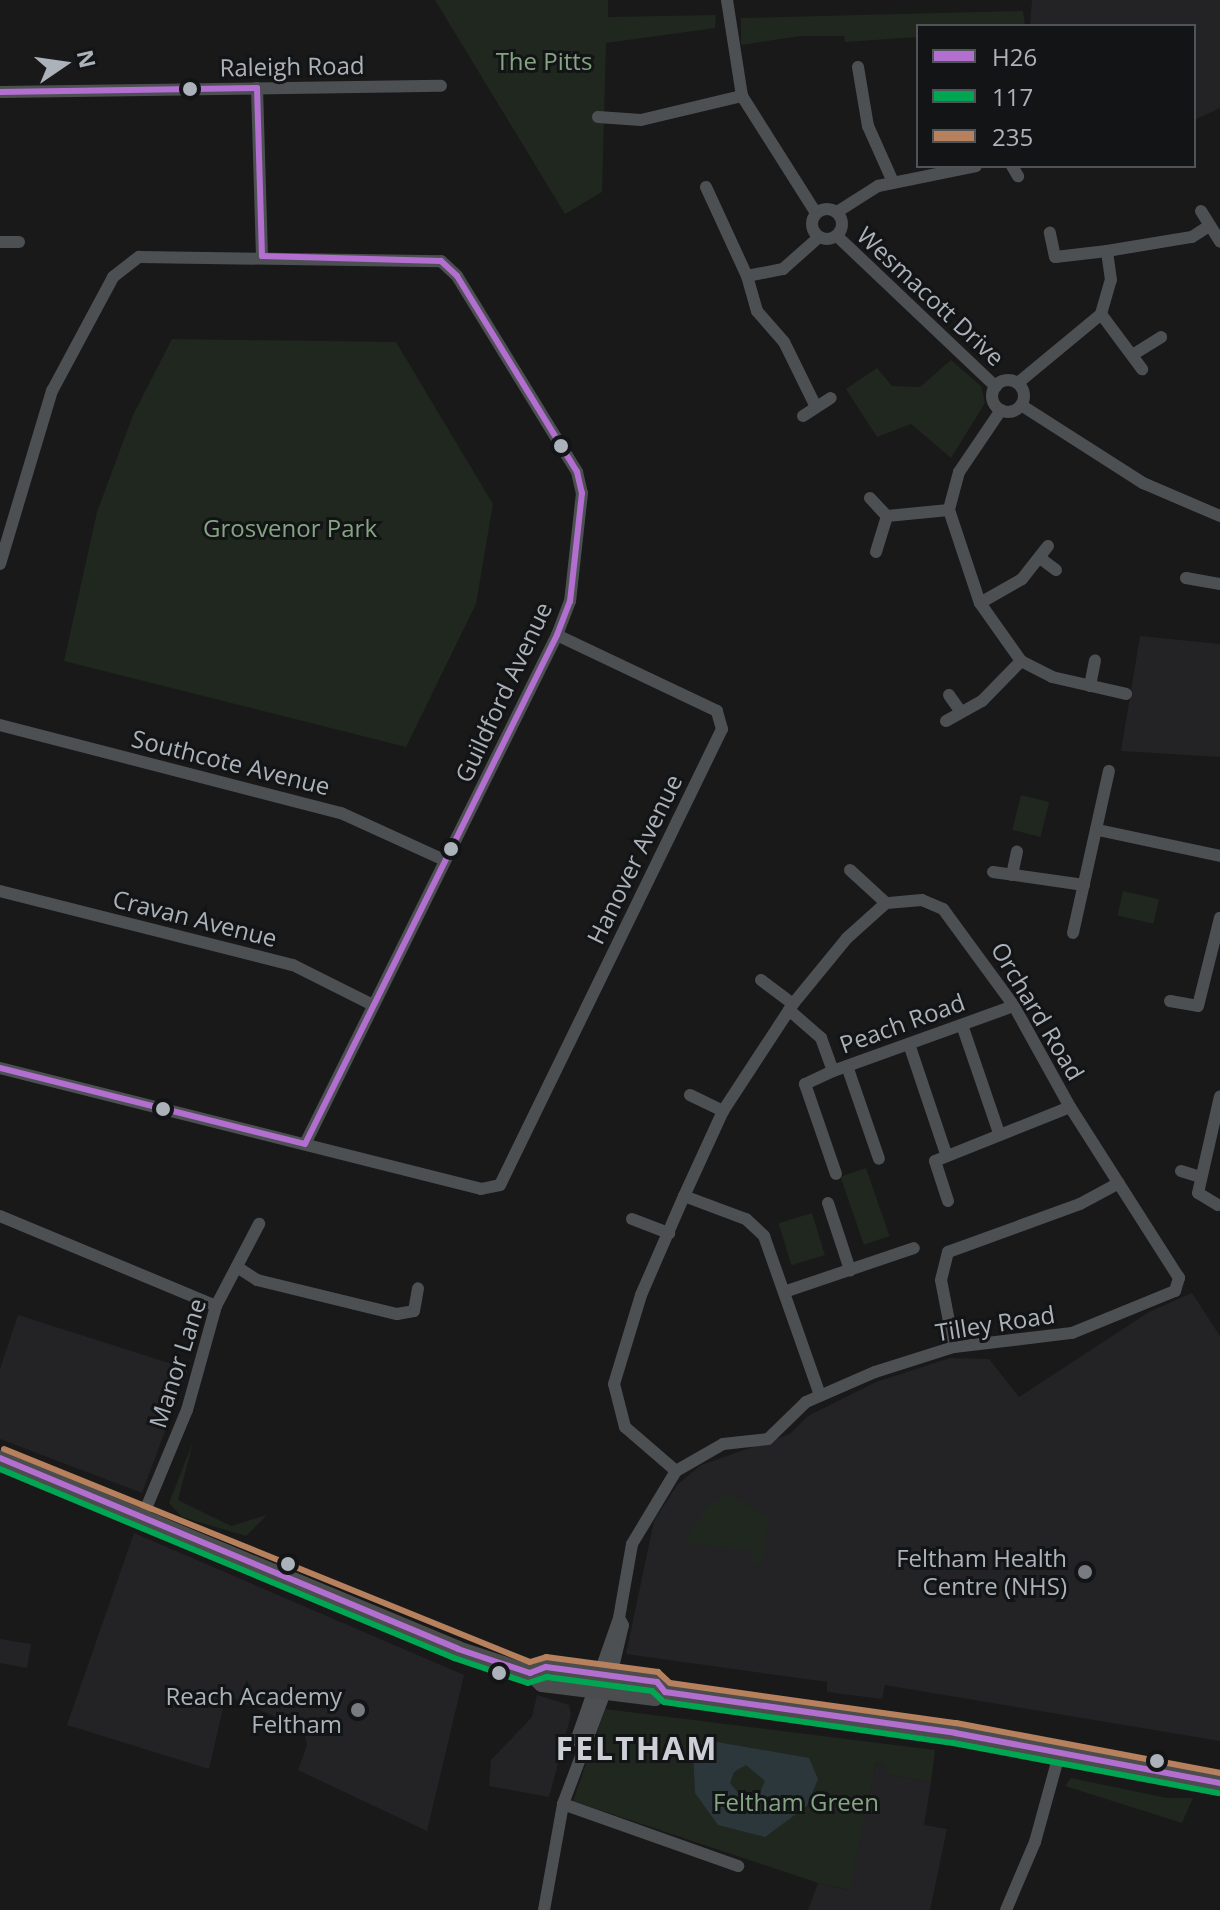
<!DOCTYPE html>
<style>
body{margin:0}
#map{position:relative;width:1220px;height:1910px;overflow:hidden;background:#19191a;font-family:"Open Sans",sans-serif}
div>[style]{position:absolute}
[style*='--x']{left:calc(var(--x)*1px);top:calc(var(--y)*1px);width:calc(var(--w)*1px);rotate:calc(var(--a)*1deg)}
.built>*{inset:0;background:#232326}
.green>*{inset:0;background:#1f271f;transform-origin:0 0}
.water>*{inset:0;background:#2c373c}
.minor>*{height:12px;margin:-6px;padding:0 6px;transform-origin:6px;border-radius:6px;background:#4d5053}
.minor>.ring{margin:-6px;padding:0;box-sizing:content-box;background:none;border:12px solid #4d5053;border-radius:50%}
.major>*{height:16px;margin:-8px;padding:0 8px;transform-origin:8px;border-radius:8px;background:#4b4c4e}
.bus-1>*{height:6px;margin:-3px;padding:0 3px;transform-origin:3px;border-radius:3px;background:#b36fd0}
.bus-2>*{height:6px;margin:-3px;padding:0 3px;transform-origin:3px;border-radius:3px;background:#00a651}
.bus-3>*{height:6px;margin:-3px;padding:0 3px;transform-origin:3px;border-radius:3px;background:#b6815c}
.dots>*{width:22px;height:22px;translate:-50% -50%;box-sizing:border-box;border:4px solid #131416;border-radius:50%}
span{translate:-50% -50%;white-space:nowrap;text-align:center;line-height:1.15;-webkit-text-stroke:6px #131416;paint-order:stroke}
.park-label{font-size:24px;color:#85a582}
.street-label{font-size:24px;color:#abb2ba}
.poi-label{font-size:24px;color:#abb2ba}
.right{translate:-100% -50%;text-align:right}
.district-label{font-size:32px;color:#ccd0d6;font-weight:700;letter-spacing:2px}
.legend{position:absolute;left:916px;top:24px;width:280px;height:144px;box-sizing:border-box;background:#131416;border:2px solid #505358;margin:0;padding:10px 14px;list-style:none;font-size:24px;color:#abb2ba}
.legend li{display:flex;align-items:center;gap:16px;height:40px}
.legend b{width:40px;border:2px solid #505358}
.north{position:absolute;left:24px;top:24px;width:80px;height:80px;-webkit-text-stroke:6px #131416;paint-order:stroke;rotate:77deg;font-size:22px;font-weight:700;line-height:32px;text-align:center;color:#abb2ba}
.north::after{content:'';display:block;margin:auto;width:28px;height:36px;background:#abb2ba;clip-path:polygon(50% 0,100% 100%,50% 72%,0 100%)}
</style>
<div id="map">
<div class="built">
<i style="clip-path:polygon(1032px 0,1220px 0,1220px 108px,1194px 120px,1194px 26px,1030px 26px)"></i>
<i style="clip-path:polygon(1140px 636px,1220px 644px,1220px 757px,1121px 751px)"></i>
<i style="clip-path:polygon(1192px 1293px,1220px 1336px,1220px 1741px,885px 1685px,882px 1699px,827px 1692px,827px 1682px,626px 1654px,654px 1521px,677px 1485px,701px 1465px,790px 1434px,808px 1416px,876px 1382px,950px 1358px,989px 1359px,1019px 1397px,1149px 1312px)"></i>
<i style="clip-path:polygon(18px 1315px,188px 1369px,142px 1493px,0 1439px,0 1369px)"></i>
<i style="clip-path:polygon(134px 1533px,464px 1675px,427px 1831px,298px 1770px,307px 1745px,303px 1729px,226px 1695px,209px 1769px,67px 1725px)"></i>
<i style="clip-path:polygon(0 1639px,31px 1644px,27px 1668px,0 1663px)"></i>
<i style="clip-path:polygon(537px 1695px,569px 1705px,571px 1715px,549px 1797px,489px 1786px,491px 1760px,532px 1717px)"></i>
<i style="clip-path:polygon(876px 1763px,886px 1765px,886px 1774px,931px 1782px,924px 1825px,947px 1829px,930px 1910px,808px 1910px,818px 1883px,848px 1890px)"></i>
</div>
<div class="green">
<i style="clip-path:polygon(435px 0,608px 0,608px 17px,716px 15px,715px 28px,606px 43px,602px 192px,565px 214px)"></i>
<i style="clip-path:polygon(1023px 11px,1025px 26px,918px 26px,918px 37px,845px 42px,844px 36px,801px 36px,741px 45px,741px 18px)"></i>
<i style="clip-path:polygon(172px 339px,396px 342px,493px 504px,476px 604px,406px 747px,64px 661px,97px 512px,133px 415px)"></i>
<i style="clip-path:polygon(951px 360px,981px 386px,985px 403px,951px 458px,911px 424px,877px 437px,846px 389px,877px 368px,892px 386px,920px 387px)"></i>
<i style="left:1021px;top:795px;width:29px;height:36px;rotate:14deg"></i>
<i style="left:1123px;top:891px;width:37px;height:25px;rotate:13deg"></i>
<i style="left:866px;top:1168px;width:72px;height:27px;rotate:71deg"></i>
<i style="left:812px;top:1213px;width:44px;height:35px;rotate:73deg"></i>
<i style="clip-path:polygon(193px 1442px,178px 1500px,231px 1526px,267px 1515px,246px 1536px,182px 1517px,169px 1503px)"></i>
<i style="clip-path:polygon(728px 1494px,769px 1517px,762px 1565px,752px 1564px,753px 1551px,684px 1543px,707px 1506px)"></i>
<i style="clip-path:polygon(605px 1709px,935px 1750px,931px 1782px,885px 1774px,886px 1765px,876px 1763px,849px 1890px,818px 1883px,573px 1801px)"></i>
<i style="clip-path:polygon(1071px 1778px,1167px 1798px,1193px 1798px,1182px 1823px,1065px 1786px)"></i>
</div>
<div class="water">
<i style="clip-path:polygon(evenodd,705px 1740px,809px 1758px,818px 1779px,807px 1806px,765px 1837px,718px 1825px,695px 1793px,693px 1750px,705px 1740px,746px 1765px,765px 1781px,757px 1799px,745px 1801px,730px 1783px,734px 1772px,746px 1765px)"></i>
</div>
<div class="minor">
<i style="--x:727;--y:0;--w:97;--a:81.1"></i>
<i style="--x:742;--y:96;--w:138;--a:57.7"></i>
<i style="--x:858;--y:67;--w:60;--a:80.4"></i>
<i style="--x:868;--y:126;--w:61;--a:65.9"></i>
<i style="--x:257;--y:88;--w:168;--a:88.3"></i>
<i style="--x:0;--y:92;--w:441;--a:-0.8"></i>
<i style="--x:598;--y:117;--w:43;--a:4"></i>
<i style="--x:641;--y:120;--w:104;--a:-13.4"></i>
<i style="--x:1012;--y:166;--w:12;--a:59"></i>
<i style="--x:706;--y:187;--w:98;--a:65.3"></i>
<i class="ring" style="left:812px;top:209px;width:18px;height:18px"></i>
<i style="--x:1201;--y:211;--w:36;--a:58"></i>
<i style="--x:837;--y:212;--w:49;--a:-32.4"></i>
<i style="--x:878;--y:186;--w:100;--a:-11.5"></i>
<i style="--x:837;--y:236;--w:219;--a:43.5"></i>
<i style="--x:0;--y:242;--w:19;--a:0"></i>
<i style="--x:1107;--y:251;--w:86;--a:-9.4"></i>
<i style="--x:1192;--y:237;--w:20;--a:-33"></i>
<i style="--x:1101;--y:314;--w:69;--a:53.3"></i>
<i style="--x:1134;--y:354;--w:32;--a:-32"></i>
<i class="ring" style="left:992px;top:380px;width:20px;height:20px"></i>
<i style="--x:1018;--y:383;--w:108;--a:-39.7"></i>
<i style="--x:1101;--y:314;--w:35;--a:-74"></i>
<i style="--x:1111;--y:280;--w:29;--a:-98"></i>
<i style="--x:1107;--y:251;--w:52;--a:173.4"></i>
<i style="--x:1055;--y:257;--w:25;--a:-102"></i>
<i style="--x:1021;--y:405;--w:145;--a:32.6"></i>
<i style="--x:1143;--y:483;--w:84;--a:23.2"></i>
<i style="--x:816;--y:407;--w:72;--a:-116.2"></i>
<i style="--x:784;--y:342;--w:41;--a:-131.1"></i>
<i style="--x:757;--y:311;--w:36;--a:-106"></i>
<i style="--x:747;--y:276;--w:37;--a:-11"></i>
<i style="--x:783;--y:269;--w:48;--a:-41.6"></i>
<i style="--x:1001;--y:410;--w:75;--a:124.1"></i>
<i style="--x:959;--y:472;--w:39;--a:105"></i>
<i style="--x:949;--y:510;--w:98;--a:71.6"></i>
<i style="--x:980;--y:603;--w:71;--a:54.7"></i>
<i style="--x:1021;--y:661;--w:35;--a:27"></i>
<i style="--x:1052;--y:677;--w:76;--a:12.9"></i>
<i style="--x:803;--y:416;--w:33;--a:-33"></i>
<i style="--x:870;--y:498;--w:25;--a:47"></i>
<i style="--x:887;--y:516;--w:62;--a:-5.5"></i>
<i style="--x:876;--y:552;--w:38;--a:-73"></i>
<i style="--x:1040;--y:558;--w:20;--a:37"></i>
<i style="--x:0;--y:564;--w:181;--a:-73.3"></i>
<i style="--x:52;--y:391;--w:129;--a:-61.8"></i>
<i style="--x:113;--y:277;--w:33;--a:-38"></i>
<i style="--x:139;--y:257;--w:302;--a:0.8"></i>
<i style="--x:441;--y:261;--w:22;--a:43"></i>
<i style="--x:457;--y:276;--w:230;--a:58.5"></i>
<i style="--x:577;--y:472;--w:22;--a:77"></i>
<i style="--x:582;--y:493;--w:109;--a:96.3"></i>
<i style="--x:570;--y:601;--w:36;--a:111"></i>
<i style="--x:557;--y:635;--w:568;--a:116.34"></i>
<i style="--x:1186;--y:578;--w:35;--a:10"></i>
<i style="--x:980;--y:603;--w:48;--a:-29.7"></i>
<i style="--x:1022;--y:579;--w:42;--a:-51.8"></i>
<i style="--x:1090;--y:686;--w:26;--a:-79"></i>
<i style="--x:949;--y:695;--w:21;--a:55"></i>
<i style="--x:946;--y:721;--w:41;--a:-29.1"></i>
<i style="--x:982;--y:701;--w:56;--a:-45.7"></i>
<i style="--x:0;--y:725;--w:352;--a:14.5"></i>
<i style="--x:341;--y:813;--w:113;--a:24.5"></i>
<i style="--x:1098;--y:830;--w:125;--a:12"></i>
<i style="--x:850;--y:870;--w:49;--a:42.5"></i>
<i style="--x:993;--y:872;--w:92;--a:8.1"></i>
<i style="--x:1012;--y:875;--w:24;--a:-78"></i>
<i style="--x:0;--y:891;--w:302;--a:14.2"></i>
<i style="--x:293;--y:965;--w:89;--a:26.6"></i>
<i style="--x:1073;--y:933;--w:166;--a:-77.5"></i>
<i style="--x:761;--y:980;--w:40;--a:37"></i>
<i style="--x:1170;--y:1001;--w:28;--a:10"></i>
<i style="--x:1198;--y:1006;--w:91;--a:-76"></i>
<i style="--x:789;--y:1010;--w:43;--a:41.2"></i>
<i style="--x:821;--y:1038;--w:35;--a:70"></i>
<i style="--x:833;--y:1071;--w:192;--a:-19.8"></i>
<i style="--x:962;--y:1025;--w:114;--a:71.1"></i>
<i style="--x:909;--y:1044;--w:116;--a:71.4"></i>
<i style="--x:847;--y:1066;--w:98;--a:71"></i>
<i style="--x:0;--y:1068;--w:496;--a:14.1"></i>
<i style="--x:481;--y:1189;--w:19;--a:-12"></i>
<i style="--x:500;--y:1185;--w:507;--a:-64.04"></i>
<i style="--x:722;--y:729;--w:19;--a:-106"></i>
<i style="--x:717;--y:711;--w:177;--a:-154.6"></i>
<i style="--x:833;--y:1071;--w:31;--a:155"></i>
<i style="--x:805;--y:1084;--w:95;--a:71"></i>
<i style="--x:690;--y:1095;--w:37;--a:26"></i>
<i style="--x:1181;--y:1171;--w:21;--a:17"></i>
<i style="--x:948;--y:1201;--w:42;--a:-108"></i>
<i style="--x:935;--y:1161;--w:145;--a:-21.8"></i>
<i style="--x:828;--y:1203;--w:71;--a:71.8"></i>
<i style="--x:1218;--y:1205;--w:23;--a:-149"></i>
<i style="--x:1198;--y:1193;--w:99;--a:-77.2"></i>
<i style="--x:0;--y:1216;--w:234;--a:22.6"></i>
<i style="--x:632;--y:1219;--w:40;--a:21"></i>
<i style="--x:237;--y:1267;--w:24;--a:33"></i>
<i style="--x:257;--y:1280;--w:144;--a:13.7"></i>
<i style="--x:397;--y:1314;--w:17;--a:-10"></i>
<i style="--x:414;--y:1311;--w:23;--a:-80"></i>
<i style="--x:784;--y:1292;--w:137;--a:-18.7"></i>
<i style="--x:954;--y:1347;--w:68;--a:-101"></i>
<i style="--x:941;--y:1280;--w:29;--a:-76"></i>
<i style="--x:948;--y:1252;--w:140;--a:-20"></i>
<i style="--x:1080;--y:1204;--w:44;--a:-28.3"></i>
<i style="--x:676;--y:1471;--w:67;--a:-139.2"></i>
<i style="--x:625;--y:1427;--w:44;--a:-104.3"></i>
<i style="--x:614;--y:1384;--w:93;--a:-73.1"></i>
<i style="--x:641;--y:1295;--w:108;--a:-66.5"></i>
<i style="--x:684;--y:1196;--w:66;--a:20.4"></i>
<i style="--x:746;--y:1219;--w:25;--a:43"></i>
<i style="--x:764;--y:1236;--w:169;--a:70.6"></i>
<i style="--x:142;--y:1518;--w:117;--a:-67.4"></i>
<i style="--x:187;--y:1410;--w:108;--a:-74.4"></i>
<i style="--x:216;--y:1306;--w:93;--a:-62.3"></i>
<i style="--x:582;--y:1747;--w:10;--a:-119"></i>
<i style="--x:577;--y:1738;--w:127;--a:-70.7"></i>
<i style="--x:619;--y:1618;--w:75;--a:-80"></i>
<i style="--x:632;--y:1544;--w:85;--a:-58.9"></i>
<i style="--x:676;--y:1471;--w:54;--a:-29.9"></i>
<i style="--x:723;--y:1444;--w:45;--a:-6.3"></i>
<i style="--x:768;--y:1439;--w:53;--a:-44.2"></i>
<i style="--x:806;--y:1402;--w:75;--a:-23.5"></i>
<i style="--x:875;--y:1372;--w:83;--a:-17.6"></i>
<i style="--x:954;--y:1347;--w:119;--a:-6.8"></i>
<i style="--x:1072;--y:1333;--w:111;--a:-22.2"></i>
<i style="--x:1175;--y:1291;--w:14;--a:-73"></i>
<i style="--x:1179;--y:1278;--w:203;--a:-122.5"></i>
<i style="--x:1070;--y:1107;--w:115;--a:-119"></i>
<i style="--x:1014;--y:1006;--w:120;--a:-126.2"></i>
<i style="--x:943;--y:909;--w:23;--a:-157"></i>
<i style="--x:922;--y:900;--w:36;--a:175"></i>
<i style="--x:886;--y:903;--w:52;--a:138.1"></i>
<i style="--x:847;--y:938;--w:85;--a:129.3"></i>
<i style="--x:793;--y:1004;--w:128;--a:123.2"></i>
<i style="--x:723;--y:1111;--w:94;--a:114.6"></i>
<i style="--x:563;--y:1804;--w:186;--a:19.5"></i>
<i style="--x:544;--y:1910;--w:108;--a:-79.8"></i>
<i style="--x:563;--y:1804;--w:137;--a:-69.4"></i>
<i style="--x:611;--y:1676;--w:52;--a:-76.8"></i>
<i style="--x:623;--y:1625;--w:8;--a:-120"></i>
<i style="--x:1006;--y:1910;--w:74;--a:-66.9"></i>
<i style="--x:1035;--y:1842;--w:94;--a:-74.6"></i>
</div>
<div class="major">
<i style="--x:0;--y:1458;--w:496;--a:22.6"></i>
<i style="--x:458;--y:1649;--w:76;--a:18.4"></i>
<i style="--x:530;--y:1673;--w:16;--a:43"></i>
<i style="--x:542;--y:1684;--w:114;--a:7.1"></i>
<i style="--x:655;--y:1698;--w:12;--a:-31"></i>
<i style="--x:665;--y:1692;--w:293;--a:8"></i>
<i style="--x:955;--y:1733;--w:270;--a:10.7"></i>
<i style="--x:530;--y:1673;--w:17;--a:-21"></i>
<i style="--x:546;--y:1667;--w:112;--a:7.7"></i>
<i style="--x:657;--y:1682;--w:13;--a:51"></i>
</div>
<div class="bus-1">
<i style="--x:257;--y:88;--w:168;--a:88.3"></i>
<i style="--x:0;--y:92;--w:257;--a:-0.9"></i>
<i style="--x:262;--y:256;--w:179;--a:1.6"></i>
<i style="--x:441;--y:261;--w:22;--a:43"></i>
<i style="--x:457;--y:276;--w:230;--a:58.5"></i>
<i style="--x:577;--y:472;--w:22;--a:77"></i>
<i style="--x:582;--y:493;--w:109;--a:96.3"></i>
<i style="--x:570;--y:601;--w:36;--a:111"></i>
<i style="--x:557;--y:635;--w:568;--a:116.34"></i>
<i style="--x:0;--y:1068;--w:314;--a:14"></i>
<i style="--x:0;--y:1458;--w:496;--a:22.6"></i>
<i style="--x:458;--y:1649;--w:76;--a:18.4"></i>
<i style="--x:530;--y:1673;--w:17;--a:-21"></i>
<i style="--x:546;--y:1667;--w:112;--a:7.7"></i>
<i style="--x:657;--y:1682;--w:13;--a:51"></i>
<i style="--x:665;--y:1692;--w:293;--a:8"></i>
<i style="--x:955;--y:1733;--w:270;--a:10.7"></i>
</div>
<div class="bus-2">
<i style="--x:0;--y:1469;--w:492;--a:22.6"></i>
<i style="--x:454;--y:1658;--w:78;--a:18.7"></i>
<i style="--x:528;--y:1683;--w:20;--a:-18"></i>
<i style="--x:547;--y:1677;--w:106;--a:7.6"></i>
<i style="--x:652;--y:1691;--w:16;--a:43"></i>
<i style="--x:664;--y:1702;--w:292;--a:8.1"></i>
<i style="--x:953;--y:1743;--w:270;--a:10.7"></i>
</div>
<div class="bus-3">
<i style="--x:4;--y:1449;--w:567;--a:22.05"></i>
<i style="--x:530;--y:1662;--w:17;--a:-17"></i>
<i style="--x:546;--y:1657;--w:113;--a:7.6"></i>
<i style="--x:658;--y:1672;--w:16;--a:43"></i>
<i style="--x:670;--y:1683;--w:289;--a:8"></i>
<i style="--x:956;--y:1723;--w:269;--a:10.7"></i>
</div>
<div class="dots">
<i style="left:190px;top:89px;background:#abb2ba"></i>
<i style="left:561px;top:446px;background:#abb2ba"></i>
<i style="left:451px;top:849px;background:#abb2ba"></i>
<i style="left:163px;top:1109px;background:#abb2ba"></i>
<i style="left:288px;top:1564px;background:#abb2ba"></i>
<i style="left:1085px;top:1572px;background:#787c82"></i>
<i style="left:499px;top:1673px;background:#abb2ba"></i>
<i style="left:358px;top:1710px;background:#787c82"></i>
<i style="left:1157px;top:1761px;background:#abb2ba"></i>
</div>
<div class="park-label">
<span style="left:544px;top:61px">The Pitts</span>
<span style="left:290px;top:528px">Grosvenor Park</span>
<span style="left:796px;top:1802px">Feltham Green</span>
</div>
<div class="street-label">
<span style="left:292px;top:66px;rotate:-1deg">Raleigh Road</span>
<span style="left:931px;top:296px;rotate:43deg">Wesmacott Drive</span>
<span style="left:503px;top:692px;rotate:-65deg">Guildford Avenue</span>
<span style="left:231px;top:762px;rotate:14deg">Southcote Avenue</span>
<span style="left:634px;top:859px;rotate:-64deg">Hanover Avenue</span>
<span style="left:195px;top:918px;rotate:14deg">Cravan Avenue</span>
<span style="left:1038px;top:1011px;rotate:59deg">Orchard Road</span>
<span style="left:902px;top:1023px;rotate:-20deg">Peach Road</span>
<span style="left:995px;top:1323px;rotate:-9deg">Tilley Road</span>
<span style="left:177px;top:1363px;rotate:-72deg">Manor Lane</span>
</div>
<div class="poi-label">
<span class="right" style="left:1067px;top:1572px">Feltham Health<br>Centre (NHS)</span>
<span class="right" style="left:342px;top:1710px">Reach Academy<br>Feltham</span>
</div>
<div class="district-label">
<span style="left:637px;top:1748px">FELTHAM</span>
</div>
<ul class="legend">
<li><b style="height:10px;background:#b36fd0"></b>H26</li>
<li><b style="height:10px;background:#00a651"></b>117</li>
<li><b style="height:10px;background:#b6815c"></b>235</li>
</ul>
<div class="north">N</div>
</div>
